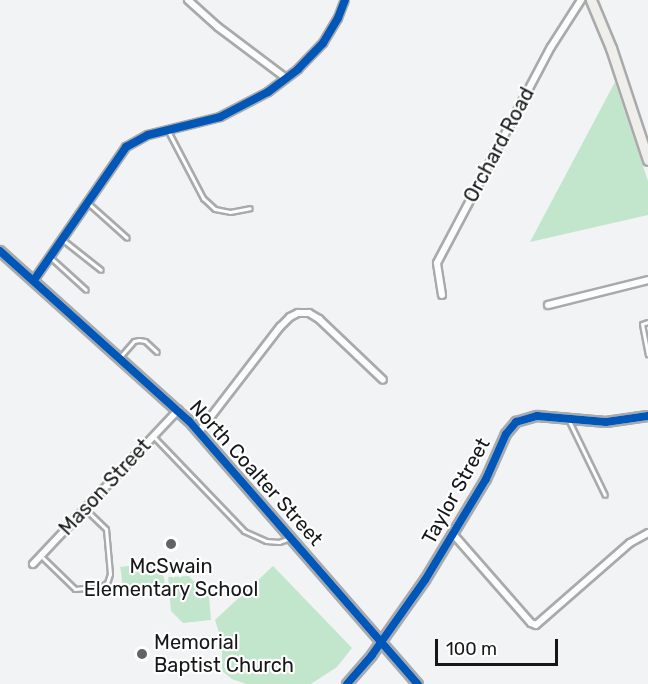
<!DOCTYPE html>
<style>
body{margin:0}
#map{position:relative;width:648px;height:684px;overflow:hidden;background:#f2f3f4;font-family:Rubik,sans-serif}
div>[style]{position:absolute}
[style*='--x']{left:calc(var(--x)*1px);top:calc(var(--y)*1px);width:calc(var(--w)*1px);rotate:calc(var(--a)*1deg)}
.green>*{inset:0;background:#c1e6cc;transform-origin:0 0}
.roads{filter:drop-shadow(2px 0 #a9aaab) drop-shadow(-2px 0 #a9aaab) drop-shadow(0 2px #a9aaab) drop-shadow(0 -2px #a9aaab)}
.service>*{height:3px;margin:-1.5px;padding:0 1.5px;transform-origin:1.5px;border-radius:1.5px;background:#fdfdfd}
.minor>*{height:6px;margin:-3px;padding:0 3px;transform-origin:3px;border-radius:3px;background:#fdfdfd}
.tertiary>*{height:8px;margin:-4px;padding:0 4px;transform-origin:4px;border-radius:4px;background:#fdfdfd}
.secondary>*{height:9px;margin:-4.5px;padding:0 4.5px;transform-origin:4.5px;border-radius:4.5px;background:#efeeeb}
.cycleway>*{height:8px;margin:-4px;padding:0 4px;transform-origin:4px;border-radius:4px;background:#0057b8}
.dots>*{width:16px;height:16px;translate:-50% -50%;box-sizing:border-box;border:3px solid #fff;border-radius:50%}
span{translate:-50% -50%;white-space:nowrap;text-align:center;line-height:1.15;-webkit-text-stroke:4.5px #fff;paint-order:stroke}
.street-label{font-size:20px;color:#161718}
.poi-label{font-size:20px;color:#161718}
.left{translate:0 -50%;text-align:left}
.scale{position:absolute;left:435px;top:639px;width:123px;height:27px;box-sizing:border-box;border:3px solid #161718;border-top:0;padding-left:8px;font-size:18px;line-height:21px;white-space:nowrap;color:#161718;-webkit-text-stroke:4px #fff;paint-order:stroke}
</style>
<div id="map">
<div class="green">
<i style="clip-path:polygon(615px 82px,648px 181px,648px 215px,530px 242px)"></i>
<i style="left:162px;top:562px;width:25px;height:42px;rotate:83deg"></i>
<i style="clip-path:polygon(273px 566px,352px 648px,337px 667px,311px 684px,246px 684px,232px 679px,222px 671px,222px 642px,215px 620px)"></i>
<i style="clip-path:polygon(189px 576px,197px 585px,197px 590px,202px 590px,201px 596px,209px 596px,211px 620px,183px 623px,171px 611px,168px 577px)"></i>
</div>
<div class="roads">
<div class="service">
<i style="--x:168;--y:131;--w:76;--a:62.4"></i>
<i style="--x:203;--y:198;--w:16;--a:43"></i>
<i style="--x:215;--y:209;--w:15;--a:11"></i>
<i style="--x:230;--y:212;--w:20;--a:-11"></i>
<i style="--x:88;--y:203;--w:52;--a:41.9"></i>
<i style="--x:63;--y:240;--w:48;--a:38.3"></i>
<i style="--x:51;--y:258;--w:47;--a:42.4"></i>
<i style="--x:648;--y:322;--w:6;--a:162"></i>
<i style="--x:642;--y:324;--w:31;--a:79"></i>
<i style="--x:120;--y:357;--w:21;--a:-49"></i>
<i style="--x:134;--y:341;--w:5;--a:-11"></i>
<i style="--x:139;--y:340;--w:6;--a:9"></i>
<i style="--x:145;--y:341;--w:16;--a:43"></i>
<i style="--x:569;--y:421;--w:82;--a:64.1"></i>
<i style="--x:154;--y:437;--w:130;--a:46.2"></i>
<i style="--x:244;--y:531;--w:24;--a:24"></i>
<i style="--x:266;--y:541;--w:13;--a:4"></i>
<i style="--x:279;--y:542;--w:12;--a:-20"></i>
<i style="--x:41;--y:556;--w:47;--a:44.1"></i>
<i style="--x:75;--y:589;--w:27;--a:-6"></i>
<i style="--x:102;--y:586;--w:6;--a:-31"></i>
<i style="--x:107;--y:583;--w:9;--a:-72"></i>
<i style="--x:110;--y:574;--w:45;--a:-95.1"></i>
<i style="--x:106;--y:529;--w:28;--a:-136"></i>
</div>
<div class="minor">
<i style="--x:188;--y:0;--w:40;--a:42"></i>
<i style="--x:218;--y:27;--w:85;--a:36.9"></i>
<i style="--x:34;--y:280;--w:162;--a:-55.3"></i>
<i style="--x:126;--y:147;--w:25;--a:-29"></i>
<i style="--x:148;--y:135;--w:74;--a:-14"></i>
<i style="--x:220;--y:117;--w:54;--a:-27.5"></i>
<i style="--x:268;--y:92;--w:38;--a:-37"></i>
<i style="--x:298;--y:69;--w:36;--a:-46"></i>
<i style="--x:323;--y:43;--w:29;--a:-59"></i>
<i style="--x:338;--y:18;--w:19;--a:-69"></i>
<i style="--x:442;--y:295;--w:32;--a:-99"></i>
<i style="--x:437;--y:263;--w:244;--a:-62.2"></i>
<i style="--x:551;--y:47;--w:56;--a:-57.4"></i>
<i style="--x:548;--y:305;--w:103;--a:-14"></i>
<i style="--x:199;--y:432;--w:133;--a:-52.4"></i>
<i style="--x:280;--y:327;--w:14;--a:-45"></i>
<i style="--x:290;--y:317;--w:9;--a:-27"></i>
<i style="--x:298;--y:313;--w:11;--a:0"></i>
<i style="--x:309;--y:313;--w:12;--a:31"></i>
<i style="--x:319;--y:319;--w:88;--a:43.6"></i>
<i style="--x:453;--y:534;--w:118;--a:48.8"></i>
<i style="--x:531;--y:623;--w:5;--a:22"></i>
<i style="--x:536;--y:625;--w:125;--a:-41.1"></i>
<i style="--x:630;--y:543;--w:21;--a:-29"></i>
<i style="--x:33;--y:564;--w:212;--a:-46.7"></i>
</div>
<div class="tertiary">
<i style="--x:0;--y:251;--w:254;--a:42"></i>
<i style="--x:189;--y:421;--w:349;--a:49"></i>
<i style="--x:347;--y:684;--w:38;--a:-49"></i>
<i style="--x:372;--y:655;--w:92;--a:-54.8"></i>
<i style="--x:425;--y:580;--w:118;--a:-58.9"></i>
<i style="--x:486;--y:479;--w:49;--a:-66"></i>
<i style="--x:506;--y:434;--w:16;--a:-50"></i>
<i style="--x:516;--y:422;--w:22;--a:-16"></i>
<i style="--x:537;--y:416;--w:69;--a:5"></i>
<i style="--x:606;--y:422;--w:42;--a:-8.1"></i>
</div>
<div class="secondary">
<i style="--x:591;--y:0;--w:52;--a:67.4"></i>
<i style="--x:611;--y:48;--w:118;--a:71.7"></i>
</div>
</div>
<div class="cycleway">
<i style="--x:0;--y:251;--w:254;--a:42"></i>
<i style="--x:189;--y:421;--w:349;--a:49"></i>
<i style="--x:34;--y:280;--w:162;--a:-55.3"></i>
<i style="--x:126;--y:147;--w:25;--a:-29"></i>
<i style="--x:148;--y:135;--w:74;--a:-14"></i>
<i style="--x:220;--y:117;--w:54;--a:-27.5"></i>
<i style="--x:268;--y:92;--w:38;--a:-37"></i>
<i style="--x:298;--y:69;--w:36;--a:-46"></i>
<i style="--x:323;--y:43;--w:29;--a:-59"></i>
<i style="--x:338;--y:18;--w:19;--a:-69"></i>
<i style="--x:347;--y:684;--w:38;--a:-49"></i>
<i style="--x:372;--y:655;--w:92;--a:-54.8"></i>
<i style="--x:425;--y:580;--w:118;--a:-58.9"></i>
<i style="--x:486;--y:479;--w:49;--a:-66"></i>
<i style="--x:506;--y:434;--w:16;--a:-50"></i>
<i style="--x:516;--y:422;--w:22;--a:-16"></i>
<i style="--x:537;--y:416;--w:69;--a:5"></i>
<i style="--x:606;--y:422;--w:42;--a:-8.1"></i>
</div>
<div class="dots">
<i style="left:171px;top:544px;background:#636465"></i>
<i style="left:142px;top:654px;background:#636465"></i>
</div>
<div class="street-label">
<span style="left:499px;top:145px;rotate:-62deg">Orchard Road</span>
<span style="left:256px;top:473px;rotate:48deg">North Coalter Street</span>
<span style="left:105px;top:487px;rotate:-47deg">Mason Street</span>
<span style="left:456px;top:491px;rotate:-61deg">Taylor Street</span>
</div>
<div class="poi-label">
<span style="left:171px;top:578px">McSwain<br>Elementary School</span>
<span class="left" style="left:154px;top:654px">Memorial<br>Baptist Church</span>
</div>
<div class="scale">100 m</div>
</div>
